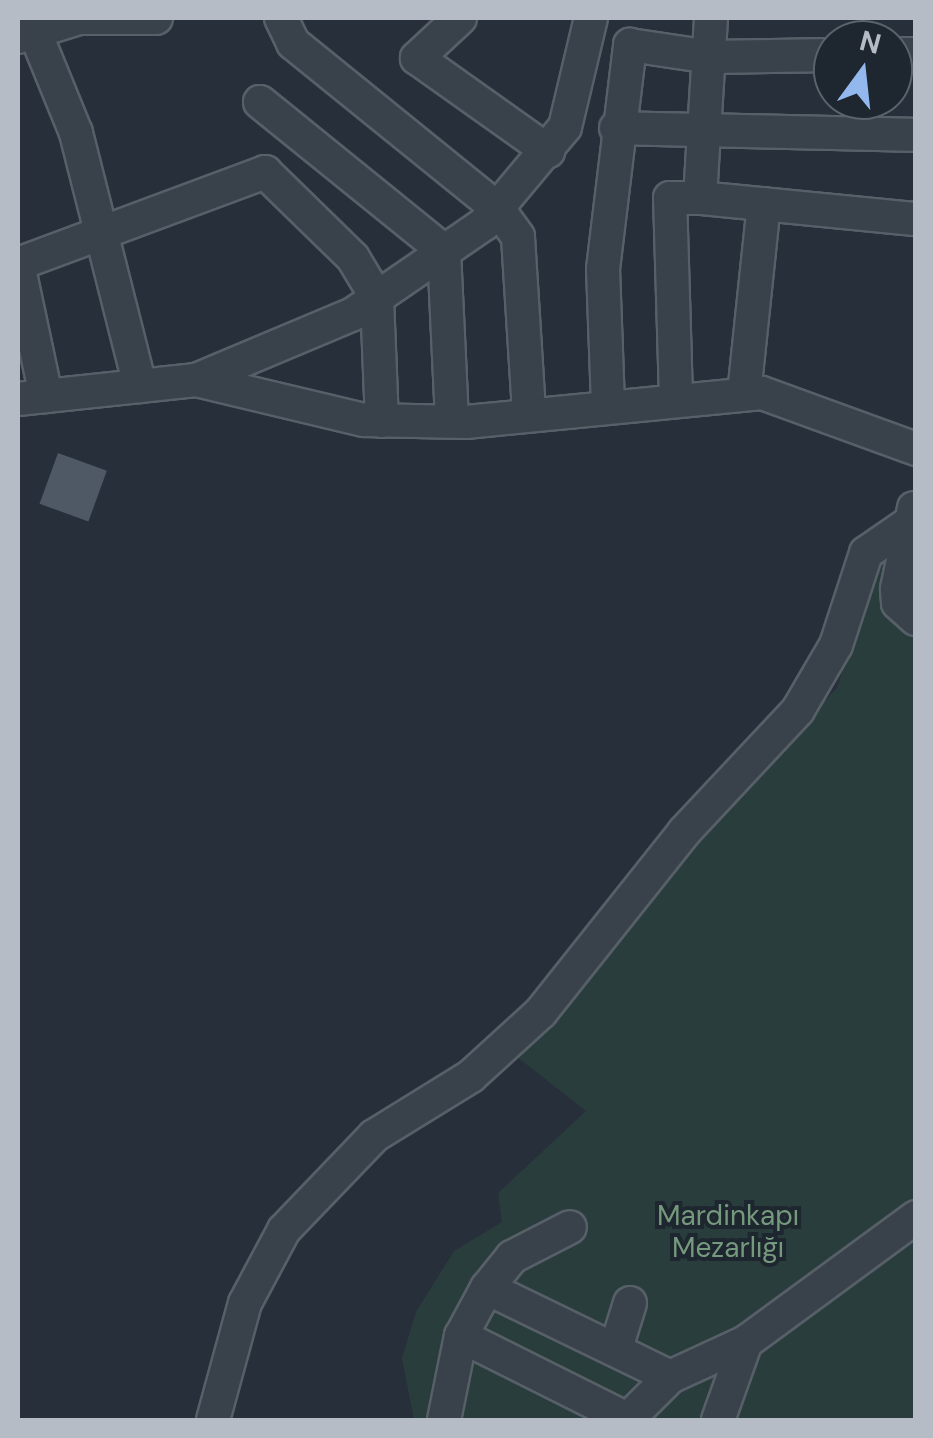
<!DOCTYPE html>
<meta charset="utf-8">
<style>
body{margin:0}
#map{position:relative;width:933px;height:1438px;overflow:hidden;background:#262f3a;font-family:"DM Sans",sans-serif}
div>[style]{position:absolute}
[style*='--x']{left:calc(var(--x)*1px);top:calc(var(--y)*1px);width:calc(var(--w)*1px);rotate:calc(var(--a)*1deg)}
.green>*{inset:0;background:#2a3d3d}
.building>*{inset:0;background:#4f5865;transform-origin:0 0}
.roads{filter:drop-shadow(2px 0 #575f68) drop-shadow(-2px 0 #575f68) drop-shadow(0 2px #575f68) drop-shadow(0 -2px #575f68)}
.minor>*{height:32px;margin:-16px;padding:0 16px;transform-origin:16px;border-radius:16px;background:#39414a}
span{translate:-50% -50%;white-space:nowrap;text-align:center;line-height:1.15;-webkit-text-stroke:8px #1e262f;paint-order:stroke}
.park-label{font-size:28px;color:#75997d}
.frame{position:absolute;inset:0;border:20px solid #b5bcc6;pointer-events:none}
.north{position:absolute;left:813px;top:20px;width:100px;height:100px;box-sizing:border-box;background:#1e262f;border:2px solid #5a626b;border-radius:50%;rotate:15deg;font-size:28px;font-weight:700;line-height:40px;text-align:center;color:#b5bcc6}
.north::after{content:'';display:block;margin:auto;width:35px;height:45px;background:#93b8ed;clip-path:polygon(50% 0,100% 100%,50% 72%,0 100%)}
</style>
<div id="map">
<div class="green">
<i style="clip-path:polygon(882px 550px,915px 551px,915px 1420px,414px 1420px,402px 1358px,416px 1312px,454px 1251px,502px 1222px,498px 1193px,586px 1111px,512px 1053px,698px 832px,837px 688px)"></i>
</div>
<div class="building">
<i style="left:58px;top:453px;width:52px;height:54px;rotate:20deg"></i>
</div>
<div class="roads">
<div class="minor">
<i style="--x:281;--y:18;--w:28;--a:64"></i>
<i style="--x:293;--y:43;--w:264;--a:39"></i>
<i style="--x:498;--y:209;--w:34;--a:54"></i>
<i style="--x:518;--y:237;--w:177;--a:86.4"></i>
<i style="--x:460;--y:18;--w:59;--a:137.1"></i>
<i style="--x:417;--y:58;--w:161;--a:35.4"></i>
<i style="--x:711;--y:18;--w:180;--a:93.5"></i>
<i style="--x:700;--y:198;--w:217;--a:5.6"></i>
<i style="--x:34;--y:30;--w:111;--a:67.8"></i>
<i style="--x:76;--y:133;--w:261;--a:75.8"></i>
<i style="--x:18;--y:37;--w:64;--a:-17.3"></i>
<i style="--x:79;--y:18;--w:77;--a:0"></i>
<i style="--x:893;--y:54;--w:23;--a:0"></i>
<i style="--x:260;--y:102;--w:237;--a:39"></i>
<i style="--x:444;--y:251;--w:170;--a:87.3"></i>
<i style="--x:616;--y:128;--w:300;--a:1.3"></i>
<i style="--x:18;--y:264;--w:264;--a:-20.4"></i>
<i style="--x:265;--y:172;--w:123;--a:44.3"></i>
<i style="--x:353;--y:258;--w:47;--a:59"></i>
<i style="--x:377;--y:298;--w:123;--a:87.7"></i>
<i style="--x:18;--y:264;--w:135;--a:78"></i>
<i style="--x:196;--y:380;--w:170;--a:-22.8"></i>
<i style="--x:353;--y:314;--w:159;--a:-34.5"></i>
<i style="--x:484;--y:224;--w:126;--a:-50.1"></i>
<i style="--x:565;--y:127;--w:112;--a:-76.6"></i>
<i style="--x:744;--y:394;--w:191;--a:-84"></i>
<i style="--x:676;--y:398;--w:200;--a:-91.7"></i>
<i style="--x:670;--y:198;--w:30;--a:0"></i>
<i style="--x:18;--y:399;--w:179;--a:-6.1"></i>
<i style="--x:196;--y:380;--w:173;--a:13.4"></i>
<i style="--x:364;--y:420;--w:102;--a:1.1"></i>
<i style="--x:466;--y:422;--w:297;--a:-5.6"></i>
<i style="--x:762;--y:393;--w:164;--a:20"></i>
<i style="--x:608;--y:405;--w:136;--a:-92.1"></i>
<i style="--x:603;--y:269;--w:226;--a:-83.1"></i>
<i style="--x:630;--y:45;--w:81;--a:8.5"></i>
<i style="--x:710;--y:57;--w:123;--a:-0.9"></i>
<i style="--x:914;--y:508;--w:83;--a:101.9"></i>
<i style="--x:897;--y:589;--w:14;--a:86"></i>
<i style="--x:898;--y:603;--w:24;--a:42"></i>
<i style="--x:487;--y:1288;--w:203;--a:25.9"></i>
<i style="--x:461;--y:1336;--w:188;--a:26.6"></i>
<i style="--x:616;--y:1348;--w:47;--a:-72.7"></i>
<i style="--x:213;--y:1420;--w:121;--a:-74.7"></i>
<i style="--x:245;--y:1303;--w:83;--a:-61.9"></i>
<i style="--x:284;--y:1230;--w:130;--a:-46.2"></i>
<i style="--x:374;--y:1136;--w:114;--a:-31.7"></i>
<i style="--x:471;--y:1076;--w:95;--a:-42.4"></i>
<i style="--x:541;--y:1012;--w:230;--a:-51.5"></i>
<i style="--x:684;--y:832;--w:167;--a:-46.9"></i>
<i style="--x:798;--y:710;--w:75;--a:-59.7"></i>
<i style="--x:836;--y:645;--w:97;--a:-71.9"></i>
<i style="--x:866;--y:553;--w:55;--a:-34.6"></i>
<i style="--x:444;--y:1420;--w:86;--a:-78.6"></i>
<i style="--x:461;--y:1336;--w:55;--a:-61.6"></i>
<i style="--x:487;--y:1288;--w:40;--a:-51"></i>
<i style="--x:512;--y:1257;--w:65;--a:-27.3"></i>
<i style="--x:627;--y:1420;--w:61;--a:-45"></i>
<i style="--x:670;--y:1377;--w:84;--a:-24.7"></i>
<i style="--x:718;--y:1420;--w:83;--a:-70.3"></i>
<i style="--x:746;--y:1342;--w:211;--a:-36.3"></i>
</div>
</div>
<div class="park-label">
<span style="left:728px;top:1232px">Mardinkapı<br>Mezarlığı</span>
</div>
<div class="frame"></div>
<div class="north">N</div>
</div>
